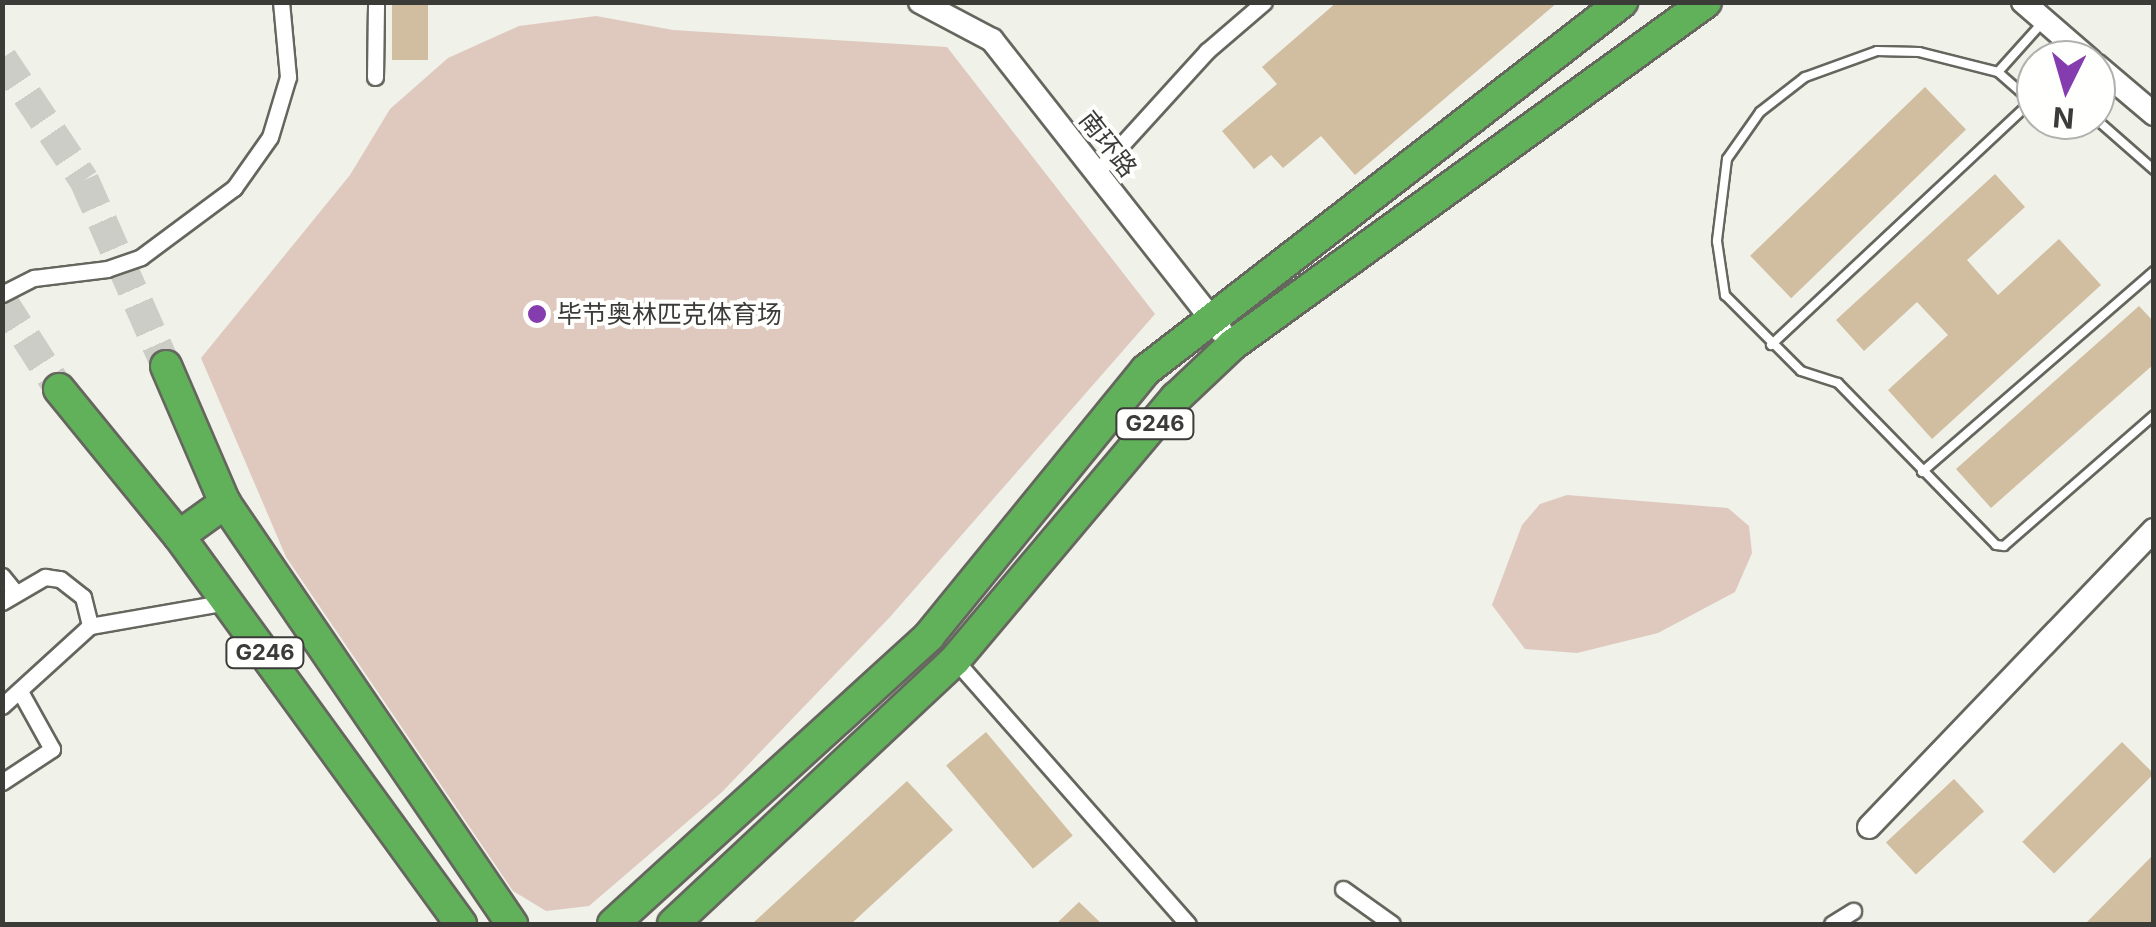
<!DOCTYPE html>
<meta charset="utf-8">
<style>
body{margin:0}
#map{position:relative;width:2156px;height:927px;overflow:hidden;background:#f0f1e9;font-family:Inter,"Noto Sans SC",sans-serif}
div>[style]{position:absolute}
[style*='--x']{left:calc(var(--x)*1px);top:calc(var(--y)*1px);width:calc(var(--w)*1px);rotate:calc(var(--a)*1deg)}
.green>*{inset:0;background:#dfc9bf}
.building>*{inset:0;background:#d1bda0;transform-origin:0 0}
.highway-tunnel>*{height:30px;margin-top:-15px;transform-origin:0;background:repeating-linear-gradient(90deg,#cccdc6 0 30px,transparent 0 45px)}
.roads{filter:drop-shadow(2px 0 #65665e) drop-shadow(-2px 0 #65665e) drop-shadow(0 2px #65665e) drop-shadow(0 -2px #65665e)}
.lane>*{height:8px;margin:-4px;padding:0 4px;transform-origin:4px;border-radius:4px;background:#fff}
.street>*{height:15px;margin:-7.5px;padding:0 7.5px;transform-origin:7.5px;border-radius:7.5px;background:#fff}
.secondary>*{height:22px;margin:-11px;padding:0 11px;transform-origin:11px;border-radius:11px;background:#fff}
.highway>*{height:30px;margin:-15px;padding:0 15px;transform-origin:15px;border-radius:15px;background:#61b15b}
.dots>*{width:28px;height:28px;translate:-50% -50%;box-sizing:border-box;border:5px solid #fffffe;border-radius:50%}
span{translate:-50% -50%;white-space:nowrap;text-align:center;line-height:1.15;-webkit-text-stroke:8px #fffffe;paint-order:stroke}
.shield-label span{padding:2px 8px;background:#fffffe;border:2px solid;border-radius:8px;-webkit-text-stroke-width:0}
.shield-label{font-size:22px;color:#3b3b38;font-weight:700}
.street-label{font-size:25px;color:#3b3b38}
.poi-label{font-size:25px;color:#3b3b38}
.left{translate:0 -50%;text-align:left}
.frame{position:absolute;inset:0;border:5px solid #3b3b38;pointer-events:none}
.north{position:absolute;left:2016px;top:40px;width:100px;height:100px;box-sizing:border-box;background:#fffffe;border:2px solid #b1b1af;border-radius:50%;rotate:185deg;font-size:28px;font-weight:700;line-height:40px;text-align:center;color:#3b3b38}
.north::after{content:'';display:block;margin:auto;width:35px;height:45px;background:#853caf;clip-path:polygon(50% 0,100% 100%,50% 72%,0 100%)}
</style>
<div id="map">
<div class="green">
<i style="clip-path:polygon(596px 16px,673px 30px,947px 47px,1155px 314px,890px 617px,722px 792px,589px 906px,546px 911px,513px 891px,286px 557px,201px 358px,350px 175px,390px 109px,448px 58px,519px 26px)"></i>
<i style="clip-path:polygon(1567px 495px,1728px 508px,1749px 526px,1752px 553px,1735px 592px,1658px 633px,1577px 653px,1525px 649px,1492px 605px,1522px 525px,1540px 504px)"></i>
</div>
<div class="building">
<i style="left:392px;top:2px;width:36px;height:58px"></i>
<i style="clip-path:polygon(1337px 2px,1558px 2px,1355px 175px,1321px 136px,1283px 168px,1271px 155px,1254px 169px,1222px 131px,1277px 84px,1262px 67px)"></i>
<i style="left:1925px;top:87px;width:59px;height:243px;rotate:46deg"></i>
<i style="clip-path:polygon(1995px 174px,2025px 207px,1967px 260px,1998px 295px,2059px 239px,2101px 285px,1932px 439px,1888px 390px,1948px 335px,1917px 302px,1864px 351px,1836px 320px)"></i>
<i style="clip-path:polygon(2139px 306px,2154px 322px,2154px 364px,1991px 508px,1956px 469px)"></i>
<i style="left:986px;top:732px;width:135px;height:52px;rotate:50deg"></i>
<i style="left:2122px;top:742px;width:45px;height:141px;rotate:45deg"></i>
<i style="left:1954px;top:779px;width:44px;height:93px;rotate:47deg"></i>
<i style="clip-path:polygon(907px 781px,953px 830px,851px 924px,752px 924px)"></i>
<i style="clip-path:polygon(2154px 854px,2154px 924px,2085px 924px)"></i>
<i style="clip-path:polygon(1079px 902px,1102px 924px,1056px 924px)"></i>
</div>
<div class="highway-tunnel">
<i style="--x:2;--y:58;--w:147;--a:56.1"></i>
<i style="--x:84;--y:180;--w:203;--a:66.2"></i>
<i style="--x:2;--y:300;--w:106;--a:57.4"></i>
</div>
<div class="roads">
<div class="lane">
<i style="--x:1998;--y:72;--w:64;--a:-48.1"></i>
<i style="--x:2031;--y:101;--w:44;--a:-138.7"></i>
<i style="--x:1998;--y:72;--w:81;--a:-165.8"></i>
<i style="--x:1919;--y:52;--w:42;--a:-178.6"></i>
<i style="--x:1877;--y:51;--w:77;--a:160.1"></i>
<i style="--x:1805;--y:77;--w:57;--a:142.1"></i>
<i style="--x:1760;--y:112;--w:57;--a:125.1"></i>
<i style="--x:1727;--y:159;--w:83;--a:97"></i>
<i style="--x:1717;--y:241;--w:55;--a:81.6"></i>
<i style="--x:1725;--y:295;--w:107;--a:45"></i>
<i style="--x:1801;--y:371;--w:39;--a:18"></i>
<i style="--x:1838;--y:383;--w:226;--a:45.7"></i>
<i style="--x:1996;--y:545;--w:8;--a:7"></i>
<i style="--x:2004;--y:546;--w:199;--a:-41.1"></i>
<i style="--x:2096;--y:119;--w:77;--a:41.3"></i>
<i style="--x:1771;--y:345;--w:363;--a:-43.1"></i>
<i style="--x:1922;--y:472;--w:307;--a:-40.9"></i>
</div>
<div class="street">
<i style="--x:375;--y:77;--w:75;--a:-89.2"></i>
<i style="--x:1096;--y:173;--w:165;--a:-47.7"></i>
<i style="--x:1207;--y:51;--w:75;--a:-40.7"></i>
<i style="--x:2;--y:294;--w:36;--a:-27"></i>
<i style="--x:34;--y:278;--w:74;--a:-7"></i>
<i style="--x:107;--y:269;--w:36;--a:-19"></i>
<i style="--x:141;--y:257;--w:116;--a:-36.6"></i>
<i style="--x:234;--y:188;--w:62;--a:-54.8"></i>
<i style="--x:270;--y:137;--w:63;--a:-73.3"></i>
<i style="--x:288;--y:77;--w:75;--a:-95.3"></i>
<i style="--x:2;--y:576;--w:21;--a:51"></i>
<i style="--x:2;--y:602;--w:50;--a:-30.2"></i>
<i style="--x:45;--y:577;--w:15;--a:8"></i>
<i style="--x:60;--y:579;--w:29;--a:38"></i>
<i style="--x:83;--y:597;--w:30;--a:76"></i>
<i style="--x:90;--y:626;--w:140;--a:-9.9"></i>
<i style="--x:955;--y:660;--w:352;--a:48.6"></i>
<i style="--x:2;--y:706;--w:119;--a:-42.3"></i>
<i style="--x:2;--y:782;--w:60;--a:-33.4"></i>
<i style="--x:52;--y:749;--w:64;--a:-119"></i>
<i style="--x:1343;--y:889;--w:60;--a:35.5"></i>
<i style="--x:1832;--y:924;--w:25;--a:-32"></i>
</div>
<div class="secondary">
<i style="--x:920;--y:2;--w:81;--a:27.8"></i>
<i style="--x:992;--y:40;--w:370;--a:51.8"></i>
<i style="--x:2023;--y:2;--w:89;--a:40.9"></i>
<i style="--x:2096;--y:65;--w:76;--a:40.2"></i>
<i style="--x:1869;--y:827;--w:412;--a:-46.2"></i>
</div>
<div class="highway">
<i style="--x:166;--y:366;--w:149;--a:66.7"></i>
<i style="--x:225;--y:503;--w:510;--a:55.72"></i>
<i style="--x:59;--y:389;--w:190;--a:50.8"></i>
<i style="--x:179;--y:536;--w:480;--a:54"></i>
<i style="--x:179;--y:536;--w:57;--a:-35.7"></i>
<i style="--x:613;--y:924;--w:428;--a:-42.3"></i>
<i style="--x:929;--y:636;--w:343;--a:-50.8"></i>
<i style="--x:1146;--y:370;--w:602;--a:-37.71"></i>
<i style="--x:673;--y:924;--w:386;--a:-43.1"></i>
<i style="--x:955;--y:660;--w:343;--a:-49.9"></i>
<i style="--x:1176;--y:398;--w:77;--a:-43.4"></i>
<i style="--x:1232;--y:345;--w:585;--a:-35.89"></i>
</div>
</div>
<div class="dots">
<i style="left:537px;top:314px;background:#853caf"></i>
</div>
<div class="shield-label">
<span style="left:1155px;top:424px">G246</span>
<span style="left:265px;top:653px">G246</span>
</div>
<div class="street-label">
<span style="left:1108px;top:144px;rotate:52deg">南环路</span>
</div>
<div class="poi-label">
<span class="left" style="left:557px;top:314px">毕节奥林匹克体育场</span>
</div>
<div class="frame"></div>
<div class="north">N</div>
</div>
